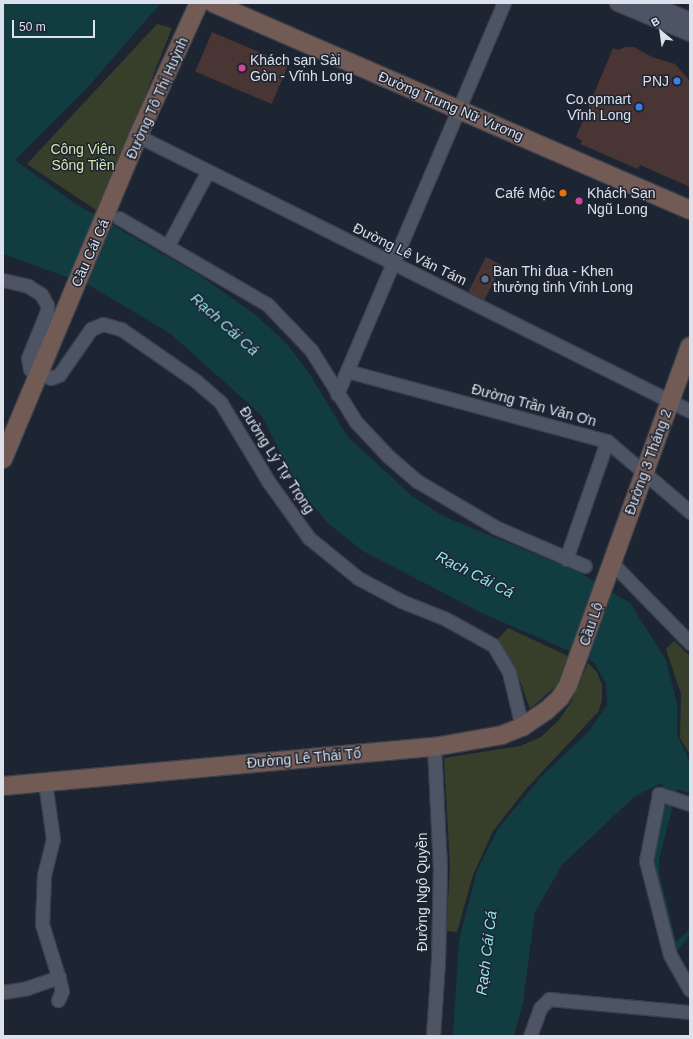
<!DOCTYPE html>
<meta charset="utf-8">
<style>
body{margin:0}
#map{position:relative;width:693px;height:1039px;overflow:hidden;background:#1d2432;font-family:Helvetica,sans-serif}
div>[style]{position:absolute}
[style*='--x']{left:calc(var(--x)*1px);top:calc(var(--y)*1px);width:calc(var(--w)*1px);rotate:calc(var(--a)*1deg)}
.green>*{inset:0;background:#373f2a}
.water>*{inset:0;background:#123d40}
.building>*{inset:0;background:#493533;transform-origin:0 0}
.roads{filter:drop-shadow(1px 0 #3b404c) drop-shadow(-1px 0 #3b404c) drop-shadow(0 1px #3b404c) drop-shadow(0 -1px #3b404c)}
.minor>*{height:13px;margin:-6.5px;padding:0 6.5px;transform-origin:6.5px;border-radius:6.5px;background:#4d5565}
.tertiary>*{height:16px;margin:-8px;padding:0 8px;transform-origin:8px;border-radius:8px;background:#4d5565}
.secondary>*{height:18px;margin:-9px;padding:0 9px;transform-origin:9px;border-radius:9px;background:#735b55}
.dots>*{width:11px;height:11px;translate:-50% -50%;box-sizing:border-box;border:2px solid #1d2432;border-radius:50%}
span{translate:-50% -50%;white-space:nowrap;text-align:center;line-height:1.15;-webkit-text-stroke:3px #1d2432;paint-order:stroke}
.poi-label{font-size:14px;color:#dce1eb}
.left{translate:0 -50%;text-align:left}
.right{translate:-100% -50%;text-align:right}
.street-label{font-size:14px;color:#dce1eb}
.park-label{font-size:14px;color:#d2e7af}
.water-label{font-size:15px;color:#97e5ea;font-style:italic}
.frame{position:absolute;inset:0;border:4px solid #dce1eb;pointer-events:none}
.north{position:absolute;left:641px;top:12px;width:40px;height:40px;-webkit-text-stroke:3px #1d2432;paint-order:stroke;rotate:331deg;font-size:11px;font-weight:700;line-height:16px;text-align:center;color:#dce1eb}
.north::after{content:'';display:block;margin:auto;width:14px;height:18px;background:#dce1eb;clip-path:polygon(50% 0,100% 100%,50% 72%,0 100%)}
.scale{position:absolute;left:12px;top:20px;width:83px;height:18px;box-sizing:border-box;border:2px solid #dce1eb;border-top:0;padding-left:5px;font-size:12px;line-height:14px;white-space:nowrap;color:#dce1eb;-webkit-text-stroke:3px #1d2432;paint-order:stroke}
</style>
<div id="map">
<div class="green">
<i style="clip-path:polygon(157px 24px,172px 28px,99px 212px,27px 164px)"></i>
<i style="clip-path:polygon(508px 628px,568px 656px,557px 685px,530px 709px,516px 670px,497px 640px)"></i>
<i style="clip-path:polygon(674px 641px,690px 656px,690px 755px,680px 738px,681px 694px,666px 649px)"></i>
<i style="clip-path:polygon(588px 663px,597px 672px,602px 685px,602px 701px,598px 712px,526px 789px,493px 831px,473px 875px,457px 932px,446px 931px,450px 867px,444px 758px,520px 746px,541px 737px,559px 720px,570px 704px)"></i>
</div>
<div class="water">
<i style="clip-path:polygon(3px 3px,161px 3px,87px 88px,15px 160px,74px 203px,201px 276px,257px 316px,286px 343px,309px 373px,347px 436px,412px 496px,445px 517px,577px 571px,630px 603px,666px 660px,677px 704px,677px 735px,690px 762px,690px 793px,677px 789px,659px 859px,659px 872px,676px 942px,690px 929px,690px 936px,674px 954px,648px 866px,663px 785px,660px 784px,635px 796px,562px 865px,535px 912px,523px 1002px,514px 1036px,453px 1036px,459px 940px,477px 871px,498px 829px,541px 777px,589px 731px,607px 705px,606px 684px,594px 662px,480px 612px,363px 551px,329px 524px,310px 502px,295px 481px,261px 415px,171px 334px,89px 285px,3px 254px)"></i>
</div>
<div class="building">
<i style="left:212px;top:32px;width:83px;height:43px;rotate:23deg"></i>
<i style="clip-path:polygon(626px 47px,634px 47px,652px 57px,675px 64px,690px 81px,690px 187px,640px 165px,638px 169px,580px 144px,582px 141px,576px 137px,613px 48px,618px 50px)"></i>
<i style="left:486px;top:257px;width:18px;height:41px;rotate:27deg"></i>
</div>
<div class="roads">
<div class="minor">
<i style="--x:138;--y:136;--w:617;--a:26.48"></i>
<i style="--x:119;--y:218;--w:171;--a:30.2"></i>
<i style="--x:267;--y:304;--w:64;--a:46.3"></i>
<i style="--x:311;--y:350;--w:85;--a:58"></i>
<i style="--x:356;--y:422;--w:47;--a:46.7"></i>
<i style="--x:388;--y:456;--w:38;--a:41"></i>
<i style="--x:417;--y:481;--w:91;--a:30.5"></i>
<i style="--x:495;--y:527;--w:98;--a:23.4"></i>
<i style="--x:168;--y:245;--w:84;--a:-61.6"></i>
<i style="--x:3;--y:280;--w:26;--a:13"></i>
<i style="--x:28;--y:286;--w:15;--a:32"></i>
<i style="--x:41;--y:294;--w:13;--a:61"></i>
<i style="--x:47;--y:305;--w:6;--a:90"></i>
<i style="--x:47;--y:311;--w:51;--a:112"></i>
<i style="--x:28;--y:358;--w:11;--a:80"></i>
<i style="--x:30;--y:369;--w:23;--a:23"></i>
<i style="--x:51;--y:378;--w:9;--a:-21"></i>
<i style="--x:59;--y:375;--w:56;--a:-55.2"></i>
<i style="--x:91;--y:329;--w:13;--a:-23"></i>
<i style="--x:103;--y:324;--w:19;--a:16"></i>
<i style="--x:121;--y:329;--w:91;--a:34.7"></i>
<i style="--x:196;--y:381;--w:33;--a:41"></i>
<i style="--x:221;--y:403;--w:91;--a:58.9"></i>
<i style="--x:268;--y:481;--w:70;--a:54.3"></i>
<i style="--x:309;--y:538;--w:63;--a:39.2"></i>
<i style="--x:358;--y:578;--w:49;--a:28.1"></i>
<i style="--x:401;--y:601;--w:46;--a:21.6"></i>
<i style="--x:444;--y:618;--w:56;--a:28.9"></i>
<i style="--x:493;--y:645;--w:31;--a:59"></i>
<i style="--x:509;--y:672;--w:57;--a:76.7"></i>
<i style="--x:347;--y:371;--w:269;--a:15.1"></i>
<i style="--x:607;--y:441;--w:109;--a:40.5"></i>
<i style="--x:337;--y:394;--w:425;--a:-66.9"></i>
<i style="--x:566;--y:559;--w:125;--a:-70.8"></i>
<i style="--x:612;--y:563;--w:112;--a:45.7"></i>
<i style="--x:45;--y:782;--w:58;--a:82"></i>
<i style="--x:53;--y:839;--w:37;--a:104"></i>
<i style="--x:44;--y:875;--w:49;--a:92.3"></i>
<i style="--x:42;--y:924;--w:58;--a:72.8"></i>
<i style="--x:59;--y:979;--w:12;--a:76"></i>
<i style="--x:62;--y:991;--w:10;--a:114"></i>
<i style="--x:690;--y:804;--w:33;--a:-162"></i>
<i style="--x:659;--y:794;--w:68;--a:101"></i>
<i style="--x:646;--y:861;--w:97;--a:75.7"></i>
<i style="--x:670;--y:955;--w:40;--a:60.3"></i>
<i style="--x:3;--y:992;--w:24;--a:-9"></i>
<i style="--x:27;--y:988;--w:34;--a:-19"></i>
<i style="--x:433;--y:1036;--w:75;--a:-86.2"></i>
<i style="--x:438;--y:961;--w:92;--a:-88.8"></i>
<i style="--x:440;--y:869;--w:122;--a:-92.8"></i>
<i style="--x:530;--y:1036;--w:30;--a:-70"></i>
<i style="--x:540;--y:1008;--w:13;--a:-45"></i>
<i style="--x:549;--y:999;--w:142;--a:5.3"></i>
</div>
<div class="tertiary">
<i style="--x:618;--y:3;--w:78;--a:22.6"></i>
<i style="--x:648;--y:3;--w:46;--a:23.2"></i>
</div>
<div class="secondary">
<i style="--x:213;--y:3;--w:520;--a:23.46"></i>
<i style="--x:3;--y:459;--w:350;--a:-67.3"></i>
<i style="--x:138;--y:136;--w:146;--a:-65.4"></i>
<i style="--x:3;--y:786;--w:433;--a:-5.2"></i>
<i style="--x:434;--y:747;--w:69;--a:-10"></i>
<i style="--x:502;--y:735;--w:22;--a:-22"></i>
<i style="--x:522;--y:727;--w:29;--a:-34"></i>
<i style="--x:546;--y:711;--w:19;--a:-43"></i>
<i style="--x:560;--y:698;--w:15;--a:-58"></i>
<i style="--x:568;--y:685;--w:360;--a:-70.2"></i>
</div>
</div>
<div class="dots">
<i style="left:242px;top:68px;background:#d1479c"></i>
<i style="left:677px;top:81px;background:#3f7fe0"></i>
<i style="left:639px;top:107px;background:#3f7fe0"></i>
<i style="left:563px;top:193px;background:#e8710a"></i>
<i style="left:579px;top:201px;background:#d1479c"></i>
<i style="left:485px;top:279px;background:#5c6f8a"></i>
</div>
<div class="poi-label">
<span class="left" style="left:250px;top:68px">Khách sạn Sài<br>Gòn - Vĩnh Long</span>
<span class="right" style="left:669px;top:81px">PNJ</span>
<span class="right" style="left:631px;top:107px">Co.opmart<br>Vĩnh Long</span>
<span class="right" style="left:555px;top:193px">Café Mộc</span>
<span class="left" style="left:587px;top:201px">Khách Sạn<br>Ngũ Long</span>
<span class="left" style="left:493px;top:279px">Ban Thi đua - Khen<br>thưởng tỉnh Vĩnh Long</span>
</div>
<div class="street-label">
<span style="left:157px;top:98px;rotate:-66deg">Đường Tô Thị Huỳnh</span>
<span style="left:451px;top:106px;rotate:23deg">Đường Trưng Nữ Vương</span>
<span style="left:90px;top:253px;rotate:-66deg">Cầu Cái Cá</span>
<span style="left:410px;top:254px;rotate:26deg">Đường Lê Văn Tám</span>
<span style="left:534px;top:405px;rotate:15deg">Đường Trần Văn Ơn</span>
<span style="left:277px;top:460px;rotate:57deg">Đường Lý Tự Trọng</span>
<span style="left:648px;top:462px;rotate:-70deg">Đường 3 Tháng 2</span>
<span style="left:591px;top:624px;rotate:-71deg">Cầu Lộ</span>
<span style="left:304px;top:758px;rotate:-5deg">Đường Lê Thái Tổ</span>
<span style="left:422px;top:892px;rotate:-90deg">Đường Ngô Quyền</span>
</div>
<div class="park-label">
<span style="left:83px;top:157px">Công Viên<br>Sông Tiền</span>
</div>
<div class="water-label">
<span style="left:225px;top:324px;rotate:42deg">Rạch Cái Cá</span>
<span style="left:475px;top:574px;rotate:27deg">Rạch Cái Cá</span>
<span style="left:486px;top:953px;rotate:-83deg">Rạch Cái Cá</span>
</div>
<div class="frame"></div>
<div class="north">B</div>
<div class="scale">50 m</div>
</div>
